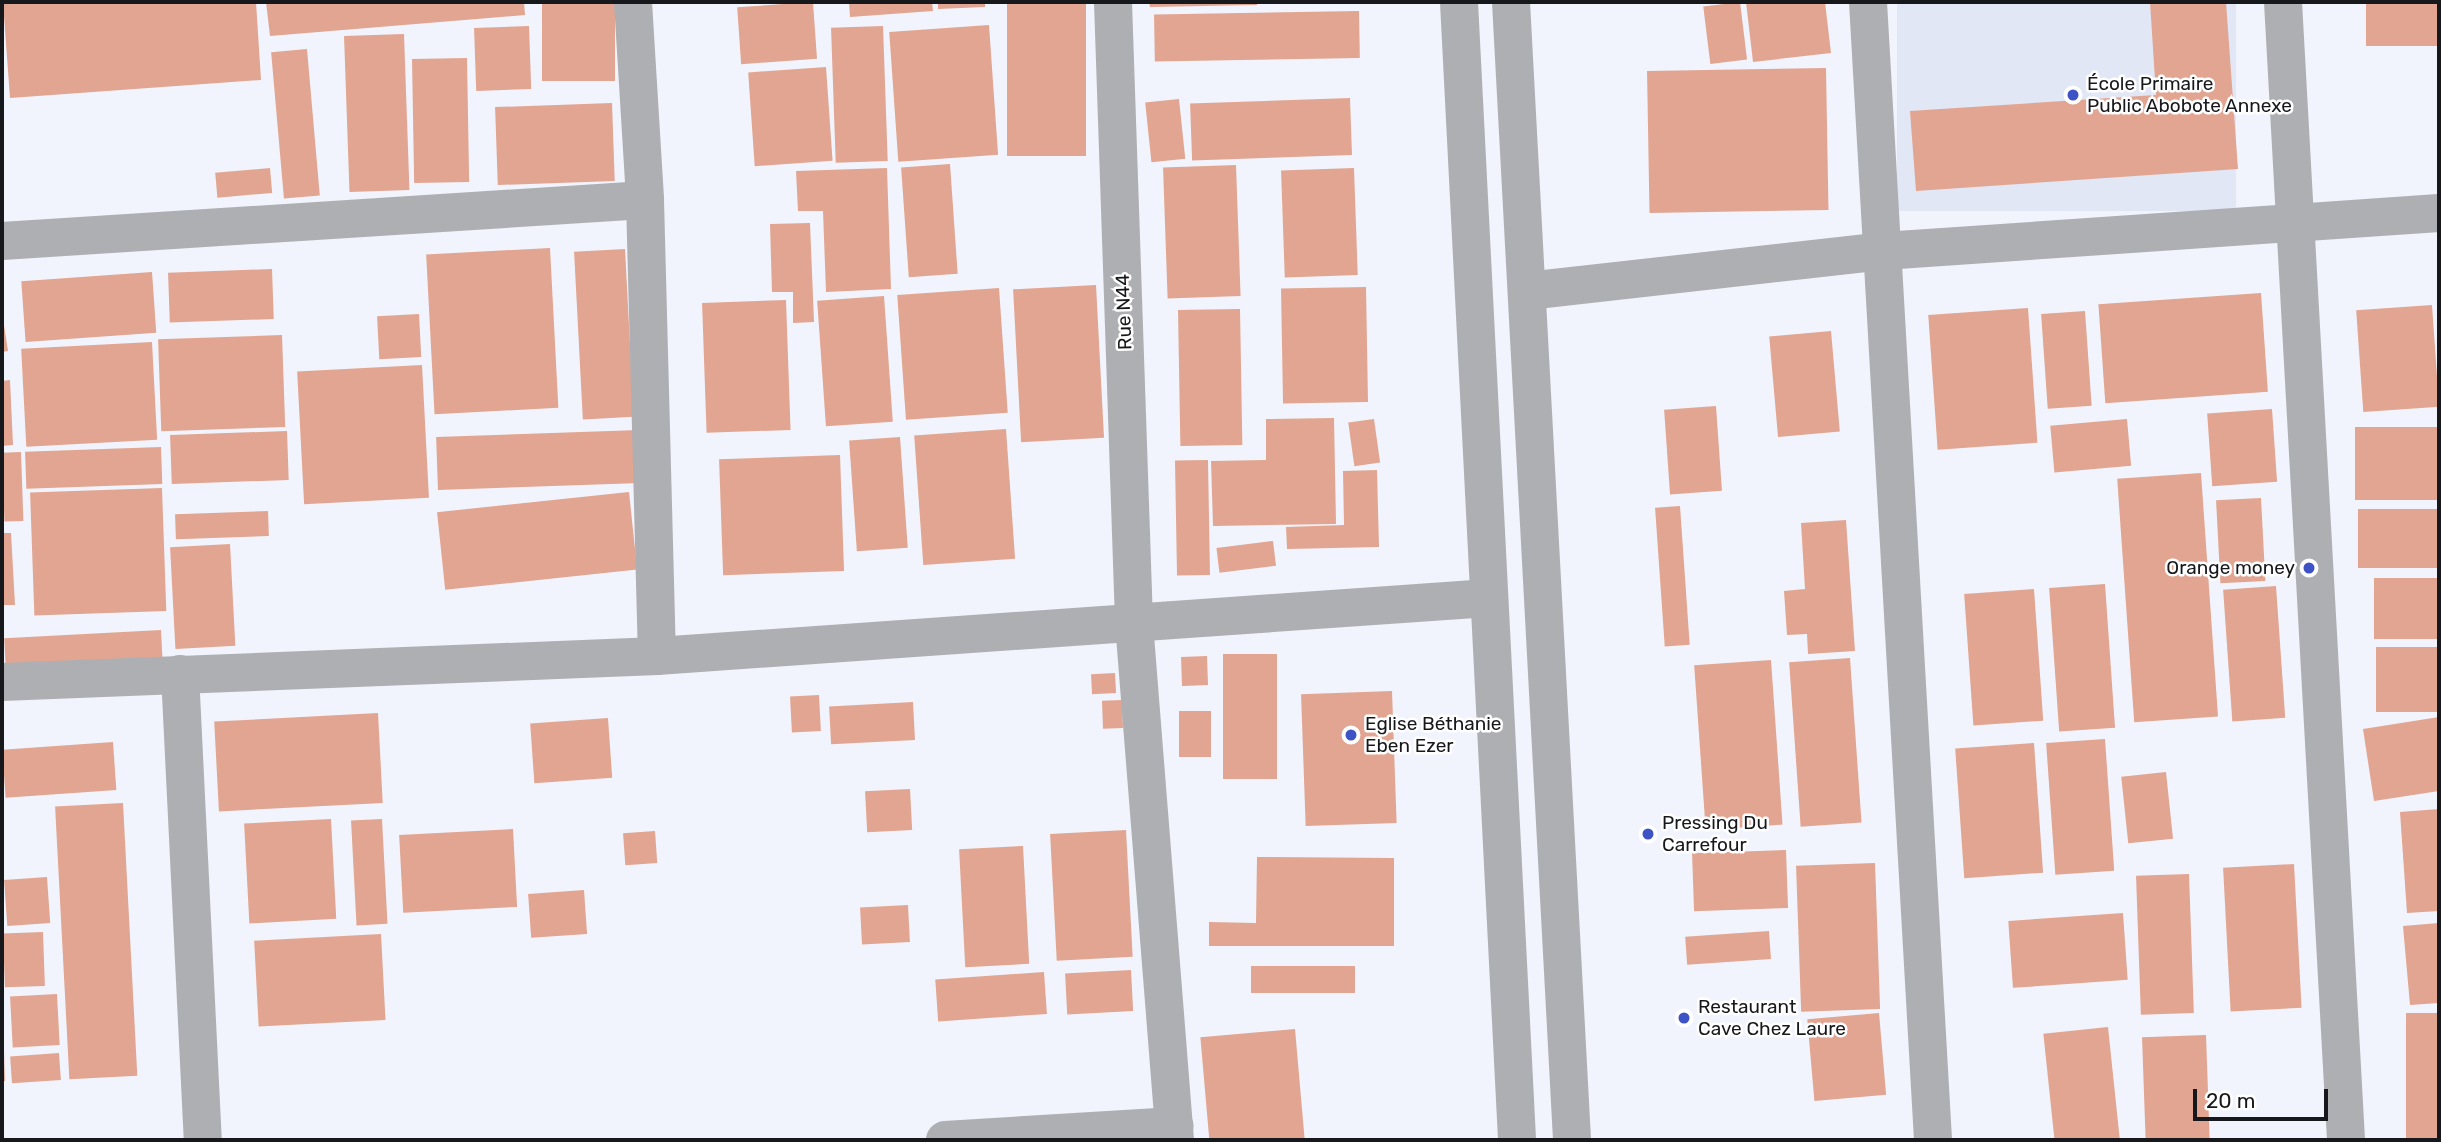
<!DOCTYPE html>
<meta charset="utf-8">
<style>
body{margin:0}
#map{position:relative;width:2441px;height:1142px;overflow:hidden;background:#f1f4fc;font-family:Rubik,sans-serif}
div>[style]{position:absolute}
[style*='--x']{left:calc(var(--x)*1px);top:calc(var(--y)*1px);width:calc(var(--w)*1px);rotate:calc(var(--a)*1deg)}
.built>*{inset:0;background:#e2e7f6;transform-origin:0 0}
.building>*{inset:0;background:#e1a591;transform-origin:0 0}
.minor>*{height:38px;margin:-19px;padding:0 19px;transform-origin:19px;border-radius:19px;background:#aeafb3}
.dots>*{width:19px;height:19px;translate:-50% -50%;box-sizing:border-box;border:4px solid #fff;border-radius:50%}
span{translate:-50% -50%;white-space:nowrap;text-align:center;line-height:1.15;-webkit-text-stroke:5px #fff;paint-order:stroke}
.poi-label{font-size:19px;color:#17181b}
.left{translate:0 -50%;text-align:left}
.right{translate:-100% -50%;text-align:right}
.street-label{font-size:19px;color:#17181b}
.frame{position:absolute;inset:0;border:4px solid #17181b;pointer-events:none}
.scale{position:absolute;left:2193px;top:1089px;width:135px;height:32px;box-sizing:border-box;border:4px solid #17181b;border-top:0;padding-left:9px;font-size:21px;line-height:24px;white-space:nowrap;color:#17181b;-webkit-text-stroke:5px #fff;paint-order:stroke}
</style>
<div id="map">
<div class="built">
<i style="left:1897px;top:2px;width:339px;height:209px"></i>
</div>
<div class="building">
<i style="clip-path:polygon(3px 2px,256px 2px,261px 80px,10px 98px)"></i>
<i style="clip-path:polygon(266px 2px,524px 2px,525px 15px,270px 36px)"></i>
<i style="left:542px;top:2px;width:73px;height:79px"></i>
<i style="left:813px;top:2px;width:57px;height:76px;rotate:86deg"></i>
<i style="clip-path:polygon(849px 2px,932px 2px,933px 11px,850px 17px)"></i>
<i style="clip-path:polygon(938px 2px,985px 2px,985px 7px,938px 9px)"></i>
<i style="left:1007px;top:2px;width:79px;height:154px"></i>
<i style="clip-path:polygon(1149px 2px,1257px 2px,1257px 5px,1150px 7px)"></i>
<i style="left:1740px;top:2px;width:58px;height:37px;rotate:83deg"></i>
<i style="clip-path:polygon(1746px 2px,1825px 2px,1831px 53px,1753px 62px)"></i>
<i style="clip-path:polygon(2150px 2px,2226px 2px,2238px 169px,1916px 191px,1910px 111px,2156px 95px)"></i>
<i style="left:2366px;top:2px;width:73px;height:44px"></i>
<i style="left:1359px;top:11px;width:47px;height:205px;rotate:89deg"></i>
<i style="left:989px;top:25px;width:130px;height:100px;rotate:86deg"></i>
<i style="left:529px;top:26px;width:63px;height:55px;rotate:88deg"></i>
<i style="left:883px;top:26px;width:135px;height:52px;rotate:88deg"></i>
<i style="left:404px;top:34px;width:156px;height:60px;rotate:88deg"></i>
<i style="left:307px;top:49px;width:147px;height:36px;rotate:85deg"></i>
<i style="left:467px;top:58px;width:124px;height:55px;rotate:89deg"></i>
<i style="left:826px;top:67px;width:94px;height:78px;rotate:86deg"></i>
<i style="left:1826px;top:68px;width:142px;height:179px;rotate:89deg"></i>
<i style="left:1350px;top:98px;width:57px;height:160px;rotate:88deg"></i>
<i style="left:1179px;top:99px;width:60px;height:34px;rotate:84deg"></i>
<i style="left:612px;top:103px;width:78px;height:117px;rotate:88deg"></i>
<i style="left:950px;top:164px;width:110px;height:49px;rotate:86deg"></i>
<i style="left:1236px;top:165px;width:131px;height:73px;rotate:88deg"></i>
<i style="left:270px;top:168px;width:25px;height:55px;rotate:85deg"></i>
<i style="clip-path:polygon(887px 168px,891px 289px,826px 292px,823px 211px,798px 211px,796px 171px)"></i>
<i style="left:1354px;top:168px;width:107px;height:73px;rotate:88deg"></i>
<i style="clip-path:polygon(810px 223px,814px 322px,793px 323px,793px 292px,772px 292px,770px 224px)"></i>
<i style="left:550px;top:248px;width:160px;height:124px;rotate:87deg"></i>
<i style="left:625px;top:249px;width:168px;height:51px;rotate:87deg"></i>
<i style="left:272px;top:269px;width:50px;height:104px;rotate:88deg"></i>
<i style="left:152px;top:272px;width:61px;height:131px;rotate:86deg"></i>
<i style="left:1096px;top:285px;width:153px;height:83px;rotate:87deg"></i>
<i style="left:1366px;top:287px;width:115px;height:85px;rotate:89deg"></i>
<i style="left:999px;top:288px;width:125px;height:102px;rotate:86deg"></i>
<i style="left:2261px;top:293px;width:99px;height:163px;rotate:86deg"></i>
<i style="left:884px;top:296px;width:126px;height:67px;rotate:86deg"></i>
<i style="left:786px;top:300px;width:130px;height:84px;rotate:88deg"></i>
<i style="left:2432px;top:305px;width:102px;height:76px;rotate:86deg"></i>
<i style="left:2028px;top:308px;width:135px;height:100px;rotate:86deg"></i>
<i style="left:1240px;top:309px;width:136px;height:62px;rotate:89deg"></i>
<i style="left:2085px;top:311px;width:95px;height:44px;rotate:86deg"></i>
<i style="clip-path:polygon(2px 312px,8px 351px,2px 352px)"></i>
<i style="left:419px;top:314px;width:43px;height:42px;rotate:87deg"></i>
<i style="left:1831px;top:331px;width:101px;height:62px;rotate:85deg"></i>
<i style="left:282px;top:335px;width:92px;height:124px;rotate:88deg"></i>
<i style="left:152px;top:342px;width:98px;height:131px;rotate:87deg"></i>
<i style="left:422px;top:365px;width:133px;height:125px;rotate:87deg"></i>
<i style="clip-path:polygon(10px 380px,13px 445px,2px 446px,2px 381px)"></i>
<i style="left:1716px;top:406px;width:85px;height:52px;rotate:86deg"></i>
<i style="left:2272px;top:409px;width:73px;height:65px;rotate:86deg"></i>
<i style="clip-path:polygon(1334px 418px,1336px 524px,1213px 526px,1211px 461px,1266px 460px,1266px 419px)"></i>
<i style="left:1374px;top:419px;width:44px;height:26px;rotate:82deg"></i>
<i style="left:2127px;top:419px;width:47px;height:77px;rotate:85deg"></i>
<i style="left:2439px;top:427px;width:73px;height:84px;rotate:90deg"></i>
<i style="left:1006px;top:429px;width:130px;height:92px;rotate:86deg"></i>
<i style="left:639px;top:430px;width:53px;height:203px;rotate:88deg"></i>
<i style="left:287px;top:431px;width:49px;height:117px;rotate:88deg"></i>
<i style="left:900px;top:437px;width:111px;height:51px;rotate:86deg"></i>
<i style="left:161px;top:447px;width:37px;height:136px;rotate:88deg"></i>
<i style="left:21px;top:452px;width:69px;height:19px;rotate:88deg"></i>
<i style="left:840px;top:455px;width:116px;height:121px;rotate:88deg"></i>
<i style="left:1208px;top:460px;width:115px;height:33px;rotate:89deg"></i>
<i style="clip-path:polygon(1377px 470px,1379px 547px,1287px 549px,1286px 527px,1344px 525px,1343px 471px)"></i>
<i style="left:2201px;top:473px;width:244px;height:84px;rotate:86deg"></i>
<i style="left:162px;top:488px;width:123px;height:132px;rotate:88deg"></i>
<i style="left:629px;top:492px;width:78px;height:193px;rotate:84deg"></i>
<i style="left:2261px;top:498px;width:83px;height:45px;rotate:87deg"></i>
<i style="left:1680px;top:506px;width:139px;height:25px;rotate:86deg"></i>
<i style="left:2439px;top:509px;width:59px;height:81px;rotate:90deg"></i>
<i style="left:268px;top:511px;width:25px;height:93px;rotate:88deg"></i>
<i style="clip-path:polygon(1846px 520px,1855px 651px,1808px 654px,1807px 634px,1787px 635px,1784px 591px,1805px 589px,1801px 523px)"></i>
<i style="clip-path:polygon(2px 533px,11px 533px,15px 605px,2px 605px)"></i>
<i style="left:1273px;top:541px;width:25px;height:57px;rotate:83deg"></i>
<i style="left:230px;top:544px;width:102px;height:60px;rotate:87deg"></i>
<i style="left:2439px;top:578px;width:61px;height:65px;rotate:90deg"></i>
<i style="left:2105px;top:584px;width:144px;height:56px;rotate:86deg"></i>
<i style="left:2276px;top:586px;width:132px;height:53px;rotate:86deg"></i>
<i style="left:2034px;top:589px;width:132px;height:70px;rotate:86deg"></i>
<i style="left:161px;top:630px;width:34px;height:157px;rotate:87deg"></i>
<i style="left:2439px;top:647px;width:65px;height:63px;rotate:90deg"></i>
<i style="left:1223px;top:654px;width:54px;height:125px"></i>
<i style="left:1207px;top:656px;width:29px;height:26px;rotate:88deg"></i>
<i style="left:1850px;top:658px;width:165px;height:61px;rotate:86deg"></i>
<i style="left:1771px;top:660px;width:165px;height:77px;rotate:86deg"></i>
<i style="left:1115px;top:673px;width:20px;height:24px;rotate:87deg"></i>
<i style="left:1392px;top:691px;width:132px;height:91px;rotate:88deg"></i>
<i style="left:819px;top:695px;width:36px;height:29px;rotate:87deg"></i>
<i style="left:1122px;top:700px;width:28px;height:20px;rotate:88deg"></i>
<i style="left:913px;top:702px;width:38px;height:84px;rotate:87deg"></i>
<i style="left:1179px;top:711px;width:32px;height:46px"></i>
<i style="left:378px;top:713px;width:90px;height:164px;rotate:87deg"></i>
<i style="clip-path:polygon(2439px 717px,2439px 791px,2374px 801px,2363px 729px)"></i>
<i style="left:608px;top:718px;width:60px;height:78px;rotate:86deg"></i>
<i style="left:2105px;top:739px;width:132px;height:59px;rotate:86deg"></i>
<i style="left:113px;top:742px;width:48px;height:111px;rotate:86deg"></i>
<i style="left:2034px;top:743px;width:130px;height:79px;rotate:86deg"></i>
<i style="left:2166px;top:772px;width:67px;height:45px;rotate:84deg"></i>
<i style="left:910px;top:789px;width:41px;height:45px;rotate:87deg"></i>
<i style="left:123px;top:803px;width:273px;height:68px;rotate:87deg"></i>
<i style="clip-path:polygon(2439px 809px,2439px 911px,2407px 913px,2400px 812px)"></i>
<i style="left:331px;top:819px;width:100px;height:87px;rotate:87deg"></i>
<i style="left:382px;top:819px;width:105px;height:31px;rotate:87deg"></i>
<i style="left:513px;top:829px;width:78px;height:114px;rotate:87deg"></i>
<i style="left:1126px;top:830px;width:127px;height:76px;rotate:87deg"></i>
<i style="left:655px;top:831px;width:32px;height:32px;rotate:86deg"></i>
<i style="left:1023px;top:846px;width:118px;height:64px;rotate:87deg"></i>
<i style="left:1786px;top:850px;width:58px;height:94px;rotate:88deg"></i>
<i style="clip-path:polygon(1257px 857px,1394px 858px,1394px 946px,1209px 946px,1209px 922px,1256px 923px)"></i>
<i style="left:1875px;top:863px;width:146px;height:79px;rotate:88deg"></i>
<i style="left:2294px;top:864px;width:144px;height:71px;rotate:87deg"></i>
<i style="left:2189px;top:874px;width:139px;height:53px;rotate:88deg"></i>
<i style="left:47px;top:877px;width:46px;height:43px;rotate:86deg"></i>
<i style="left:584px;top:890px;width:44px;height:56px;rotate:86deg"></i>
<i style="left:908px;top:905px;width:37px;height:48px;rotate:87deg"></i>
<i style="left:2123px;top:913px;width:67px;height:115px;rotate:86deg"></i>
<i style="clip-path:polygon(2439px 923px,2439px 1003px,2410px 1005px,2403px 926px)"></i>
<i style="left:1769px;top:931px;width:28px;height:84px;rotate:86deg"></i>
<i style="left:43px;top:932px;width:54px;height:40px;rotate:88deg"></i>
<i style="left:381px;top:934px;width:86px;height:127px;rotate:87deg"></i>
<i style="left:1355px;top:966px;width:27px;height:104px;rotate:90deg"></i>
<i style="left:1131px;top:970px;width:41px;height:66px;rotate:87deg"></i>
<i style="left:1044px;top:972px;width:42px;height:109px;rotate:86deg"></i>
<i style="left:57px;top:994px;width:51px;height:47px;rotate:87deg"></i>
<i style="left:1879px;top:1013px;width:82px;height:72px;rotate:85deg"></i>
<i style="left:2439px;top:1013px;width:127px;height:33px;rotate:90deg"></i>
<i style="left:2108px;top:1027px;width:114px;height:65px;rotate:84deg"></i>
<i style="left:1295px;top:1029px;width:111px;height:95px;rotate:85deg"></i>
<i style="left:2206px;top:1035px;width:105px;height:64px;rotate:88deg"></i>
<i style="clip-path:polygon(2px 1051px,4px 1051px,5px 1081px,2px 1081px)"></i>
<i style="left:59px;top:1053px;width:27px;height:49px;rotate:86deg"></i>
</div>
<div class="minor">
<i style="--x:633;--y:2;--w:198;--a:86.5"></i>
<i style="--x:645;--y:200;--w:456;--a:88.5"></i>
<i style="--x:1113;--y:2;--w:621;--a:88.06"></i>
<i style="--x:1134;--y:623;--w:519;--a:85.47"></i>
<i style="--x:1459;--y:2;--w:1139;--a:87.08"></i>
<i style="--x:1511;--y:2;--w:1140;--a:86.93"></i>
<i style="--x:1868;--y:2;--w:1140;--a:86.73"></i>
<i style="--x:2283;--y:2;--w:1140;--a:86.83"></i>
<i style="--x:2;--y:241;--w:644;--a:-3.65"></i>
<i style="--x:1527;--y:291;--w:358;--a:-6.4"></i>
<i style="--x:1883;--y:251;--w:557;--a:-3.91"></i>
<i style="--x:180;--y:674;--w:467;--a:87.2"></i>
<i style="--x:2;--y:682;--w:656;--a:-2.27"></i>
<i style="--x:657;--y:656;--w:834;--a:-3.99"></i>
<i style="--x:945;--y:1140;--w:230;--a:-3.5"></i>
</div>
<div class="dots">
<i style="left:2073px;top:95px;background:#3c52c5"></i>
<i style="left:2309px;top:568px;background:#3c52c5"></i>
<i style="left:1351px;top:735px;background:#3c52c5"></i>
<i style="left:1648px;top:834px;background:#3c52c5"></i>
<i style="left:1684px;top:1018px;background:#3c52c5"></i>
</div>
<div class="poi-label">
<span class="left" style="left:2087px;top:95px">École Primaire<br>Public Abobote Annexe</span>
<span class="right" style="left:2295px;top:568px">Orange money</span>
<span class="left" style="left:1365px;top:735px">Eglise Béthanie<br>Eben Ezer</span>
<span class="left" style="left:1662px;top:834px">Pressing Du<br>Carrefour</span>
<span class="left" style="left:1698px;top:1018px">Restaurant<br>Cave Chez Laure</span>
</div>
<div class="street-label">
<span style="left:1124px;top:312px;rotate:-92deg">Rue N44</span>
</div>
<div class="frame"></div>
<div class="scale">20 m</div>
</div>
